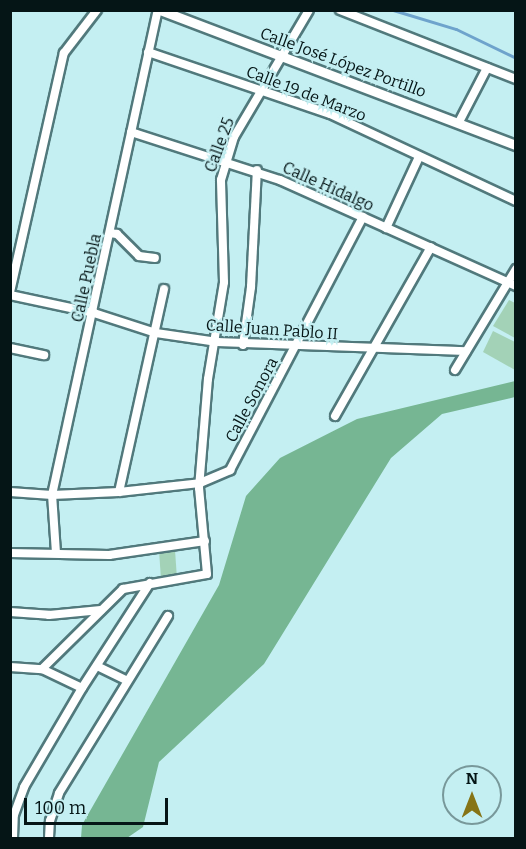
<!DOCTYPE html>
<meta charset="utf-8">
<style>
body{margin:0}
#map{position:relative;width:526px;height:849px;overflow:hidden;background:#c4eff2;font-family:Bitter,serif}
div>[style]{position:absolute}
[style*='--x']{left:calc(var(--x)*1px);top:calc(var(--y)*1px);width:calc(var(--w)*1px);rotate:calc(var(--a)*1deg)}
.green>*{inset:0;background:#a3d2b7;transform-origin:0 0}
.forest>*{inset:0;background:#76b693}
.stream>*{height:3px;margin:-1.5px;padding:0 1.5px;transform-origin:1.5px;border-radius:1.5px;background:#6ea3cc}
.roads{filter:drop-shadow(2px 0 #51797c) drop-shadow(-2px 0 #51797c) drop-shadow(0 2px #51797c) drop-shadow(0 -2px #51797c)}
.minor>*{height:8px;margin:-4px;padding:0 4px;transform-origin:4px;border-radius:4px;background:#fff}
.tertiary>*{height:9px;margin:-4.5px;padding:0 4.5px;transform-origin:4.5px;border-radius:4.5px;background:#fff}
span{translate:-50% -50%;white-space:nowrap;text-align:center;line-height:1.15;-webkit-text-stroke:4.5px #c4eff2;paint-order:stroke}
.street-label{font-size:16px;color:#051516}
.frame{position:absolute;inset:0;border:12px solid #051516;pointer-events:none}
.north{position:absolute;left:442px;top:765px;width:60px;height:60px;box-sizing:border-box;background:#c4eff2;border:2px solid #78989a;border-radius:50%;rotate:0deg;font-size:16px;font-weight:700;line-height:24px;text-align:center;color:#051516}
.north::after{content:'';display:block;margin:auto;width:21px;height:27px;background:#867416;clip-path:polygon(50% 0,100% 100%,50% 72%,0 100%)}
.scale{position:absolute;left:24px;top:798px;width:144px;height:27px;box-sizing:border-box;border:3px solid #051516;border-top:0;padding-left:8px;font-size:18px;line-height:21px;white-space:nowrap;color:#051516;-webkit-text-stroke:4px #c4eff2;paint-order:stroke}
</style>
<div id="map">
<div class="green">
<i style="clip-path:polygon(509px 300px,515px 303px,515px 338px,493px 326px)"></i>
<i style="clip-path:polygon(493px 331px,515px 342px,515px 370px,483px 352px)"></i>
<i style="left:175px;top:550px;width:26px;height:16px;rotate:86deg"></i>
</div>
<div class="forest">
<i style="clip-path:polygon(515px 381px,515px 397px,442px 414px,391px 458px,264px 664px,159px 762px,143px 827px,127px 838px,81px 838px,82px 825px,219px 585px,246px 496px,280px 458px,357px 419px)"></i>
</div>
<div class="stream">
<i style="--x:393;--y:10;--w:66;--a:16.8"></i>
<i style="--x:456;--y:29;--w:67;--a:25.8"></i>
</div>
<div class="roads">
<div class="minor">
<i style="--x:340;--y:10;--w:189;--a:21.4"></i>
<i style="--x:148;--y:52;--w:192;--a:18.8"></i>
<i style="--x:330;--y:114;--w:205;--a:25.1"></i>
<i style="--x:459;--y:122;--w:61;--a:-62.6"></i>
<i style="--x:131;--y:132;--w:157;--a:17.9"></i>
<i style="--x:280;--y:180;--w:259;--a:24.2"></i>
<i style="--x:386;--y:228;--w:78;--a:-65.1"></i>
<i style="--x:110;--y:233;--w:7;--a:8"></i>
<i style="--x:117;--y:234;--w:31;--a:45"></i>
<i style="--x:139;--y:256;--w:16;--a:7"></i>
<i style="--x:10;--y:292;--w:245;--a:-77.3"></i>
<i style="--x:64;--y:53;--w:54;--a:-52.5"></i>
<i style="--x:10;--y:295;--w:86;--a:12.1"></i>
<i style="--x:94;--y:313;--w:65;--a:17.9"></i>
<i style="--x:156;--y:333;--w:62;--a:8.4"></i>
<i style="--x:217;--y:342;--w:249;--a:2.1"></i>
<i style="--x:243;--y:345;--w:59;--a:-82.1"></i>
<i style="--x:251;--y:287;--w:117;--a:-87.1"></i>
<i style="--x:10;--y:348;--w:35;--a:12"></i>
<i style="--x:455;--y:370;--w:118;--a:-58.9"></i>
<i style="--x:335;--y:416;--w:194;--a:-60.4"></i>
<i style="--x:10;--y:492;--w:42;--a:4.1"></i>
<i style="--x:52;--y:495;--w:67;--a:-2.6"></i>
<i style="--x:119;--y:492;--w:81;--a:-6.3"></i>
<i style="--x:200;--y:483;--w:33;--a:-23"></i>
<i style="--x:230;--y:470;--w:286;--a:-62.3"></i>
<i style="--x:119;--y:492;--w:208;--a:-77.5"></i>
<i style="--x:10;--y:553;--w:99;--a:1.2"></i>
<i style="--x:109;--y:555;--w:97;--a:-8.3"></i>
<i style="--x:56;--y:553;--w:58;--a:-93.9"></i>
<i style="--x:52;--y:495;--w:496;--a:-77.7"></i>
<i style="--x:10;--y:612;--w:39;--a:4"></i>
<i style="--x:49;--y:615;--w:52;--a:-5.5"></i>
<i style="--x:97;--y:666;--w:32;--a:26"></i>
<i style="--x:10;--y:667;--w:32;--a:4"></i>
<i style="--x:42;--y:669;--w:44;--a:25.4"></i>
<i style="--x:42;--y:669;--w:114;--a:-44.6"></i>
<i style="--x:123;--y:589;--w:85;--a:-10.1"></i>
<i style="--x:207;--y:574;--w:86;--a:-95.3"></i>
<i style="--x:199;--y:488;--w:109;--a:-85.3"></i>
<i style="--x:208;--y:379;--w:98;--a:-80.6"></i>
<i style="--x:224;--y:282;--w:102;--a:-91.7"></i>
<i style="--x:221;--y:180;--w:45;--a:-73.2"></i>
<i style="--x:234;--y:137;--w:147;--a:-59.4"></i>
<i style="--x:13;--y:838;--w:23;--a:-88"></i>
<i style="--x:14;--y:815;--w:30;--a:-70"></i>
<i style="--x:24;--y:787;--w:115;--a:-59.6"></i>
<i style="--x:82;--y:688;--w:125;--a:-57.1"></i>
<i style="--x:49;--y:838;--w:17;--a:-87"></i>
<i style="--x:50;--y:821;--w:29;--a:-72"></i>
<i style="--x:59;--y:793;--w:208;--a:-58.4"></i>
</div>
<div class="tertiary">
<i style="--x:160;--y:10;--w:381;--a:20.8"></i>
</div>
</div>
<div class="street-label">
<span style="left:343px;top:63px;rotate:20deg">Calle José López Portillo</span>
<span style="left:306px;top:94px;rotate:21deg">Calle 19 de Marzo</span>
<span style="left:220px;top:145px;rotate:-70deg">Calle 25</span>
<span style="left:328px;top:187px;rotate:24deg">Calle Hidalgo</span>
<span style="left:87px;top:278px;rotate:-78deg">Calle Puebla</span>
<span style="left:272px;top:330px;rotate:4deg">Calle Juan Pablo II</span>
<span style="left:252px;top:400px;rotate:-62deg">Calle Sonora</span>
</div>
<div class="frame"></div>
<div class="north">N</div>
<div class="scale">100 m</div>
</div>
